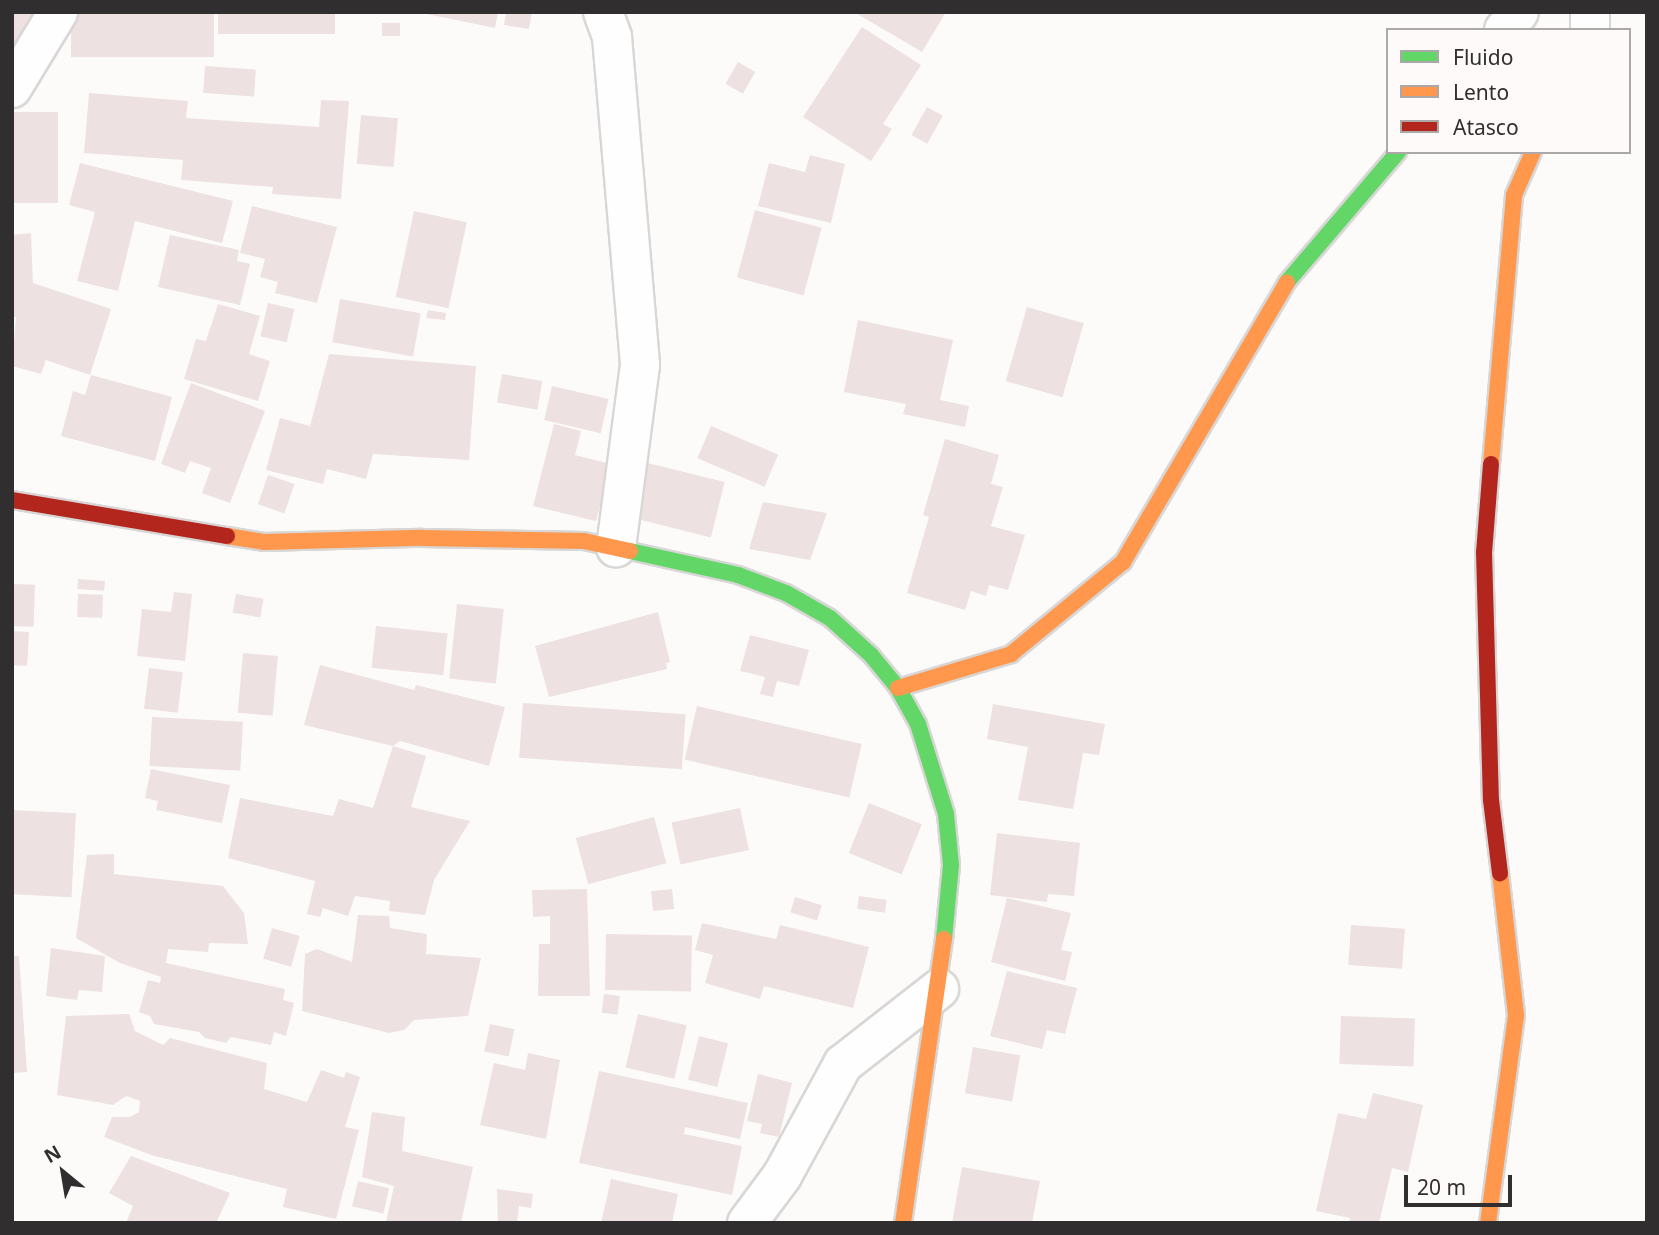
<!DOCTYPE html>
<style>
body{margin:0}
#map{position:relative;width:1659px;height:1235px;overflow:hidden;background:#fdfbfa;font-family:"Noto Sans",sans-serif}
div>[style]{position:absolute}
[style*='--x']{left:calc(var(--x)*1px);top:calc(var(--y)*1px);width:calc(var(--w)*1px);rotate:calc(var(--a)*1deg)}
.building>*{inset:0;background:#ede1e2;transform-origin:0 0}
.roads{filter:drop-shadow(2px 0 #d8d7d6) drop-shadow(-2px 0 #d8d7d6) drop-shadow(0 2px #d8d7d6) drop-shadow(0 -2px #d8d7d6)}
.street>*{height:38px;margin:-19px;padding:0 19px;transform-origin:19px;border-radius:19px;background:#fffefe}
.fast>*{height:16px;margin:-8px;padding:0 8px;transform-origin:8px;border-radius:8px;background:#63d668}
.slow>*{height:16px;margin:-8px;padding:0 8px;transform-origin:8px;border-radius:8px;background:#ff974d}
.jam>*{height:16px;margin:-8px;padding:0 8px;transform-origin:8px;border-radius:8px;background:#b3261e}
span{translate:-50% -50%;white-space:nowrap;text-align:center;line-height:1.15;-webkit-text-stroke:5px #fefaf9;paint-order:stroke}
.frame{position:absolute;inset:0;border:14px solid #302e2e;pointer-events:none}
.legend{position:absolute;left:1386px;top:28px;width:245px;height:126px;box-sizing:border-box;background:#fefaf9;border:2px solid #aca8a8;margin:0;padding:9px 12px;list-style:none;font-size:21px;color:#302e2e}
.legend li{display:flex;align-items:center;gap:14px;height:35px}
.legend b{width:35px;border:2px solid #aca8a8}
.north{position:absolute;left:28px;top:1137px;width:70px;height:70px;-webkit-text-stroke:5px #fefaf9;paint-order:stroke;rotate:330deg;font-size:19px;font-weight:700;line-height:28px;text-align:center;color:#302e2e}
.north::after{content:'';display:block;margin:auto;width:24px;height:32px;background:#302e2e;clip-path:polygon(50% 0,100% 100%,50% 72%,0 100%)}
.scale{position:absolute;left:1404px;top:1175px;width:108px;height:32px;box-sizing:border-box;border:4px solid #302e2e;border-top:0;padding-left:9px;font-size:21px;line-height:24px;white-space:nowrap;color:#302e2e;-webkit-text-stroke:5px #fefaf9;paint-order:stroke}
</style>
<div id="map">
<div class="building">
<i style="clip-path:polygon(12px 12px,45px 12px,24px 46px,12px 43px)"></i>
<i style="left:71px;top:12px;width:143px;height:45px"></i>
<i style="left:218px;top:12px;width:117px;height:22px"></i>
<i style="clip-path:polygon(417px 12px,498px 12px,495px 28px)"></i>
<i style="clip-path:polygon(506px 12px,532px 12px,529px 29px,504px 25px)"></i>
<i style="clip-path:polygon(854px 12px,946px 12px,922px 52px)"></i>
<i style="left:382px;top:23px;width:18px;height:13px"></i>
<i style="clip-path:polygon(862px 27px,921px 65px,883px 124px,892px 129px,871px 161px,803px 117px)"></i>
<i style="left:738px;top:62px;width:20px;height:25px;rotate:30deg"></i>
<i style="left:205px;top:66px;width:51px;height:27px;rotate:4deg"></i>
<i style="clip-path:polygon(89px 93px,188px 101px,186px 118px,319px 127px,321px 100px,349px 101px,341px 199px,272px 194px,273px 187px,181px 180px,183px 160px,84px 153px)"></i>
<i style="left:927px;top:107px;width:18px;height:32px;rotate:29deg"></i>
<i style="left:12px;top:112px;width:46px;height:91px"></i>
<i style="left:361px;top:115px;width:37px;height:49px;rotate:5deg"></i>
<i style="clip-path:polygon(810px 155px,845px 164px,831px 223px,758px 206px,769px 163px,805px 172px)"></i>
<i style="clip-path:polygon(80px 163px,233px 201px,222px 243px,135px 221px,118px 291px,77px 281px,95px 212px,69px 205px)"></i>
<i style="clip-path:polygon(252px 206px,337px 227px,317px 303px,275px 293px,278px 282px,260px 277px,265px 259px,240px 253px)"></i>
<i style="left:755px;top:210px;width:69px;height:70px;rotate:15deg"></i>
<i style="left:414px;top:211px;width:54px;height:88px;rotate:12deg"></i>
<i style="clip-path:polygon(31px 233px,33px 283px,111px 309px,90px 375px,46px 360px,41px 374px,12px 366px,16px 317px,12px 317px,12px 235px)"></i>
<i style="clip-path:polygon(170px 235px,239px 250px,237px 261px,250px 264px,240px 305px,158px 287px)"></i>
<i style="left:340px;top:299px;width:82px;height:44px;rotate:10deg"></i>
<i style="left:268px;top:303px;width:27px;height:34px;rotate:13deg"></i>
<i style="clip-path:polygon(218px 304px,260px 316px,249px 354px,270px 361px,258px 401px,184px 379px,196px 339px,206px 341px)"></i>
<i style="left:1027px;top:307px;width:59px;height:77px;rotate:16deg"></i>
<i style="clip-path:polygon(428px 310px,446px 313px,445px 320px,426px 318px)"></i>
<i style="clip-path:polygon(858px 320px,953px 340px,940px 400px,969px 406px,965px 427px,903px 414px,906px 404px,844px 392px)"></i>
<i style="clip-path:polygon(329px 354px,476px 366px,469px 460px,373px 454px,366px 479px,327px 469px,323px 484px,266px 470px,280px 418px,310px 426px)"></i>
<i style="left:502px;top:374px;width:41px;height:29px;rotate:10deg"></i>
<i style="clip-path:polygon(91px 375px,172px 397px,155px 461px,61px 436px,73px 391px,85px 395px)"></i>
<i style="clip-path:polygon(191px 383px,265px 411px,230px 503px,202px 493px,211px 468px,190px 461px,185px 473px,161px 464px)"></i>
<i style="left:552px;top:386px;width:58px;height:35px;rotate:13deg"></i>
<i style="clip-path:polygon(554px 424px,581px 431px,575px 455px,611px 464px,596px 521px,533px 506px)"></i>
<i style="left:711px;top:426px;width:73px;height:35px;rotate:23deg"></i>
<i style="clip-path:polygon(945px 439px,999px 455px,991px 484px,1003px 487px,991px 526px,1025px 535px,1008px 590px,989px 585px,986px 596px,971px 591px,965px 610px,907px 593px,929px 517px,923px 515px)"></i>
<i style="left:648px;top:463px;width:79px;height:57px;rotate:14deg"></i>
<i style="left:268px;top:475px;width:28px;height:31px;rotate:19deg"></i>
<i style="clip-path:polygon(763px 502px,827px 513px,810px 560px,749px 549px)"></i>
<i style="left:78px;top:579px;width:27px;height:10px;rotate:4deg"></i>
<i style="left:12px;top:584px;width:23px;height:42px;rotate:2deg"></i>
<i style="clip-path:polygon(174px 592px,192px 594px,185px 661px,137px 656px,142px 609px,171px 612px)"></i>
<i style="left:78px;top:594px;width:25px;height:23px;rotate:2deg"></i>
<i style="left:236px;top:594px;width:28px;height:19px;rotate:10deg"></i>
<i style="left:457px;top:604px;width:47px;height:75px;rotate:6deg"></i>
<i style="clip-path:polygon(658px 612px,670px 662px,666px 663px,667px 669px,549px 697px,535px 646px)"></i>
<i style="left:376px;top:626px;width:72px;height:42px;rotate:6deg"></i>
<i style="left:12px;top:631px;width:17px;height:34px;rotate:3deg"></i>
<i style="clip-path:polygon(750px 635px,809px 650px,799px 686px,777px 681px,773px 697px,760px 694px,765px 677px,740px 671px)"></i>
<i style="left:243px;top:653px;width:35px;height:60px;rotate:5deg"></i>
<i style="clip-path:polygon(320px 665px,414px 690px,416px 685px,505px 707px,489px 766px,400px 741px,393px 746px,304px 725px)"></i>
<i style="left:149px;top:668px;width:34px;height:41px;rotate:7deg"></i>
<i style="left:523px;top:703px;width:163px;height:55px;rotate:4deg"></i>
<i style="clip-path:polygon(993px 704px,1105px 724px,1099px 755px,1083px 753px,1073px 809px,1018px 800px,1028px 747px,987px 739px)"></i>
<i style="left:697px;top:706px;width:169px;height:55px;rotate:13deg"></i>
<i style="left:152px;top:717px;width:91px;height:49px;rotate:3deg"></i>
<i style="clip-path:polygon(393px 746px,426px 756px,411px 807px,470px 821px,434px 880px,425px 915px,389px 911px,390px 901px,355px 896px,348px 916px,323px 908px,320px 917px,307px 914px,315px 881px,228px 858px,240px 798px,333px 816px,339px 799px,373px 808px)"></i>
<i style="clip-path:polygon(151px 769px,230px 785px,222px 823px,156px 810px,158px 801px,145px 798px)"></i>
<i style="left:869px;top:803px;width:57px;height:54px;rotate:22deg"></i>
<i style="left:740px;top:808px;width:43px;height:70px;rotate:78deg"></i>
<i style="left:12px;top:810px;width:64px;height:84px;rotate:3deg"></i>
<i style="left:654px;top:817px;width:48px;height:81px;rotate:75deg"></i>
<i style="clip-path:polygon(997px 833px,1080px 843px,1074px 896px,1048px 894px,1047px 902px,990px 895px)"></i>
<i style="clip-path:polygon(114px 854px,114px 874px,223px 886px,244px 913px,248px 944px,209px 943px,208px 952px,168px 949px,166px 963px,285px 989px,283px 1000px,294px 1003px,286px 1036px,274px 1032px,271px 1045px,231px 1037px,226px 1043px,205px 1038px,199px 1032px,154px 1024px,150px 1016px,139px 1012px,148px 980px,160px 983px,161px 977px,120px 963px,76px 938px,87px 855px)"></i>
<i style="clip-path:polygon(587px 889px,590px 996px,538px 996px,539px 944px,550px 944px,550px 916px,533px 917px,532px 890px)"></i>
<i style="left:672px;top:889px;width:20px;height:21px;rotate:84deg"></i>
<i style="left:859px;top:896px;width:28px;height:13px;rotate:8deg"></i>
<i style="left:795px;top:897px;width:28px;height:16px;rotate:17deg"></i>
<i style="clip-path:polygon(1007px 898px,1071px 913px,1061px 950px,1072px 952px,1065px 981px,991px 962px)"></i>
<i style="clip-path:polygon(358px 915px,389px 916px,390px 928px,427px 934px,426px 954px,481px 958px,468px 1016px,414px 1020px,404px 1030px,389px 1033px,302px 1011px,305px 954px,317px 949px,352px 962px)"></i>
<i style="clip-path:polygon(702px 923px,776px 939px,780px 925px,869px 947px,853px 1008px,764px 986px,760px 999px,705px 983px,713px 955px,695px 950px)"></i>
<i style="left:1351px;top:925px;width:54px;height:40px;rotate:4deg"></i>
<i style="left:272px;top:928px;width:29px;height:32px;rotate:16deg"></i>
<i style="left:606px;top:934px;width:86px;height:56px;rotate:1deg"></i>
<i style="clip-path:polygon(51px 948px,105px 956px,102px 992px,79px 990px,77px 1000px,46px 996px)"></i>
<i style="clip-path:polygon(12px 956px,19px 956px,27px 1072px,12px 1073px)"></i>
<i style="clip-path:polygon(1007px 971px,1077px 988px,1065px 1034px,1047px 1030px,1042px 1049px,990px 1036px)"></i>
<i style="left:604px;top:994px;width:16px;height:19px;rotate:7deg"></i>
<i style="clip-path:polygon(129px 1014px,135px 1031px,163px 1045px,170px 1038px,267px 1063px,264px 1089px,307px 1102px,321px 1070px,344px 1078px,346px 1072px,360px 1077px,345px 1127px,359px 1130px,336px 1219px,283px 1207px,287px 1189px,151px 1155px,104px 1137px,112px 1117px,130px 1117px,139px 1112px,140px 1101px,126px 1096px,113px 1105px,57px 1095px,66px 1016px)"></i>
<i style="left:638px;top:1014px;width:50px;height:55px;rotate:13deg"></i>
<i style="left:1341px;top:1016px;width:74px;height:48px;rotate:2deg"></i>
<i style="left:490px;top:1024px;width:25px;height:28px;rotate:12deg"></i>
<i style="left:699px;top:1036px;width:30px;height:45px;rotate:14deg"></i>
<i style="left:973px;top:1047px;width:48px;height:47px;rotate:10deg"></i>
<i style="clip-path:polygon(528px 1053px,560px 1060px,546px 1139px,480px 1125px,494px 1063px,525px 1070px)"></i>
<i style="clip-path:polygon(599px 1071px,748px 1103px,740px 1139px,685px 1127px,684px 1134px,742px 1146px,732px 1195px,579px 1163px)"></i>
<i style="clip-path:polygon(758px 1074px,792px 1083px,779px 1137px,760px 1133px,762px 1124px,747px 1121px)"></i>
<i style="clip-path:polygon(1373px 1093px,1423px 1105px,1408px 1172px,1392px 1168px,1379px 1223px,1349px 1223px,1350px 1218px,1316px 1211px,1338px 1113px,1366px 1119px)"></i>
<i style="clip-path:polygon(372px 1112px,405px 1117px,402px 1151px,473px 1167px,461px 1223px,386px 1222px,394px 1186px,362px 1177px)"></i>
<i style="clip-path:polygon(131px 1156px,230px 1193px,216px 1223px,126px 1223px,133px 1206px,109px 1193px)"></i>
<i style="clip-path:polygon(962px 1167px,1040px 1181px,1032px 1223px,952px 1223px)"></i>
<i style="clip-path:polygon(611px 1179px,678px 1194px,672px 1223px,601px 1223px)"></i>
<i style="left:358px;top:1181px;width:32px;height:26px;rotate:13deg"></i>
<i style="clip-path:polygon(497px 1189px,533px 1194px,531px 1208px,519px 1206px,517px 1223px,498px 1221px)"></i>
</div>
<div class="roads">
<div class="street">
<i style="--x:603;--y:12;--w:27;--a:70"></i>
<i style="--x:612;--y:37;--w:329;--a:85.1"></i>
<i style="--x:640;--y:365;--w:184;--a:97.5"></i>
<i style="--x:1504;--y:30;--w:23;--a:-50"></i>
<i style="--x:1590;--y:30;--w:18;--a:-90"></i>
<i style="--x:12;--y:88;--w:89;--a:-58.8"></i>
<i style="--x:747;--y:1223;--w:59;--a:-53.3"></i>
<i style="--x:782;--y:1176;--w:128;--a:-61.4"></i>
<i style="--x:843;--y:1064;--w:122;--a:-38"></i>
</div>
<div class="fast">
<i style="--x:1287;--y:282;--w:171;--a:-49.5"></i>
<i style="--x:630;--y:551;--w:111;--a:12.5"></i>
<i style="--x:738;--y:575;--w:51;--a:20.6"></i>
<i style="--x:786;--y:593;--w:51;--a:29.6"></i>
<i style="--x:830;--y:618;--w:55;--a:42.1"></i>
<i style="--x:871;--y:655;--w:43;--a:50.7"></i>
<i style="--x:898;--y:688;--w:41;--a:60.9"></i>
<i style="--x:918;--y:724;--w:94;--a:72.7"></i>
<i style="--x:946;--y:814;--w:51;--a:84.4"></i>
<i style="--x:951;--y:865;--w:74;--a:95.4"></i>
</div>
<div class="slow">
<i style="--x:1491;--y:464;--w:270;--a:-85.1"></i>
<i style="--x:1514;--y:195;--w:47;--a:-66.2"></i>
<i style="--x:227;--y:536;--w:37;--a:9"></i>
<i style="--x:264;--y:542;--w:158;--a:-1.5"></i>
<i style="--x:422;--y:538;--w:162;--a:1.1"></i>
<i style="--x:584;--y:541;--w:47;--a:12.3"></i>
<i style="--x:898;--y:688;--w:118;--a:-16.7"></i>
<i style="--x:1011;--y:654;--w:145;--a:-39.4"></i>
<i style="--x:1123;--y:562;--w:324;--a:-59.6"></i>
<i style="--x:903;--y:1223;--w:287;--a:-81.8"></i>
<i style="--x:1488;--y:1223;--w:210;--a:-82.3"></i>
<i style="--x:1516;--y:1015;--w:143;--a:-96.4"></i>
</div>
<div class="jam">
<i style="--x:1491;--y:464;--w:88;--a:94.5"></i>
<i style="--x:1484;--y:552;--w:248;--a:88.4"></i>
<i style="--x:1491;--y:800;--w:74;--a:83"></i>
<i style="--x:12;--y:500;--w:218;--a:9.5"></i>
</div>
</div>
<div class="frame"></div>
<ul class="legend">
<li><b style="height:9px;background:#63d668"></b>Fluido</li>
<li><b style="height:9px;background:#ff974d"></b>Lento</li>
<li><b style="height:9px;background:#b3261e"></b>Atasco</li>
</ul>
<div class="north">N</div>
<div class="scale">20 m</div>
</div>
